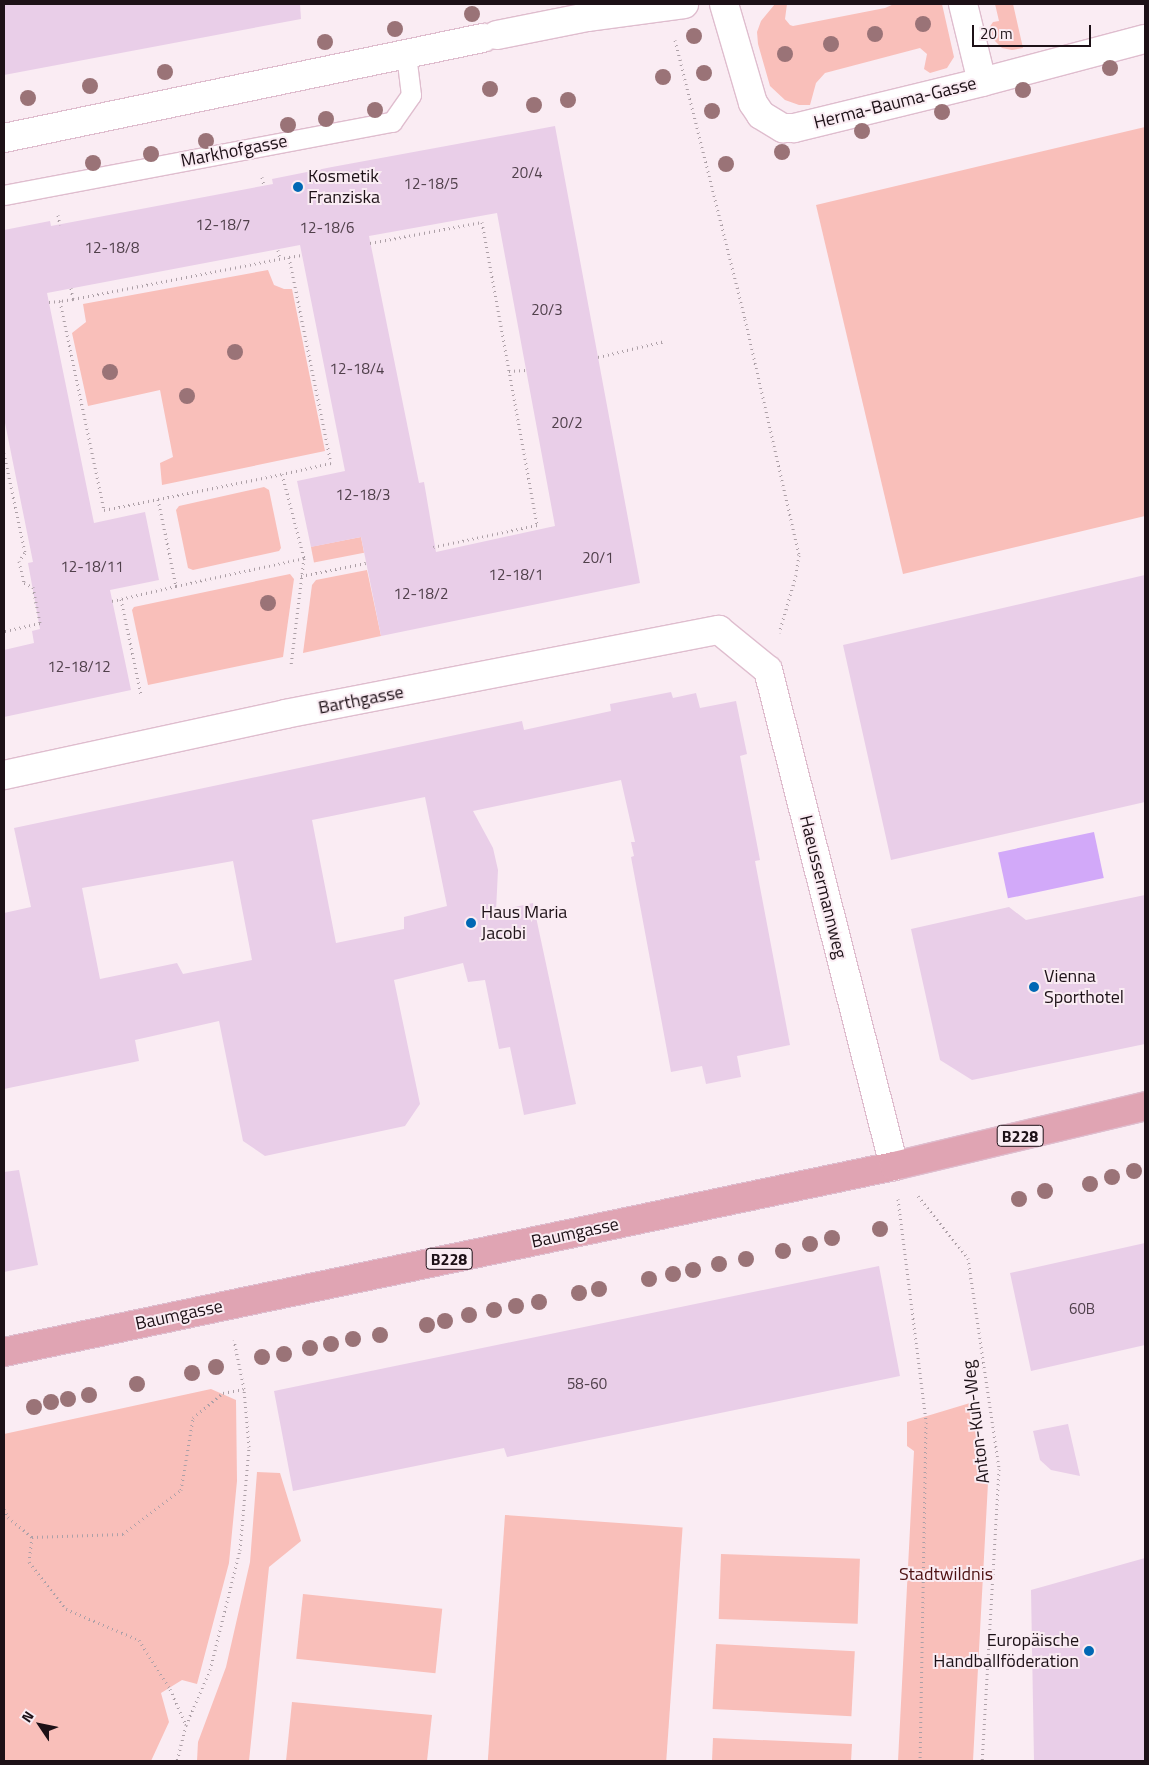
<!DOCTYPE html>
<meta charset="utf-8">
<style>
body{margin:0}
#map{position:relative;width:1149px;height:1765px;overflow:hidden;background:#faecf3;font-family:"Titillium Web",sans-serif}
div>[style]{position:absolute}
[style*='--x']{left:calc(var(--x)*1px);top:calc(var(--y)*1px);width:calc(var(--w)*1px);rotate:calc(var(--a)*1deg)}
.green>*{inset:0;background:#f9bfba;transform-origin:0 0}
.water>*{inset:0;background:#d2a9f9;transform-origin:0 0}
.building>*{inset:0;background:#e9cee8}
.path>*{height:3px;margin-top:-1.5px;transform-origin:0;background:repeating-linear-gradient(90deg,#ada0a7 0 1px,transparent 0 5px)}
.roads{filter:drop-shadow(1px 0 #dfbdce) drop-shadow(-1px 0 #dfbdce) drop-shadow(0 1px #dfbdce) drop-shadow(0 -1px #dfbdce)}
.service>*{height:19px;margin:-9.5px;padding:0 9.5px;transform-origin:9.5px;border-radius:9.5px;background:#fff}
.minor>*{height:28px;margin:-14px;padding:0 14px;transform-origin:14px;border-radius:14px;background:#fff}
.primary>*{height:28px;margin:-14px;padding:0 14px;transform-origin:14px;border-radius:14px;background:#e0a4b3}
.trees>*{width:16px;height:16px;margin:-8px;border-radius:50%;background:#9a7377}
.dots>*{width:14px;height:14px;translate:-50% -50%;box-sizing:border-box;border:2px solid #faecf3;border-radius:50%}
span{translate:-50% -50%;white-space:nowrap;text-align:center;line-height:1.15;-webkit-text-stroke:4px #faecf3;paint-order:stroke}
.number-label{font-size:15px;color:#50404b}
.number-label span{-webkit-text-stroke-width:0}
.shield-label span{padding:1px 4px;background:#faecf3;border:1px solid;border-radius:4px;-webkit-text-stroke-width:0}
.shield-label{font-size:16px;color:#1d1117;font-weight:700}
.street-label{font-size:18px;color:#1d1117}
.poi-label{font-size:18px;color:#1d1117}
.left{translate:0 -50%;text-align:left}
.right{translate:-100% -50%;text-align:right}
.park-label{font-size:18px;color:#4c1011}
.frame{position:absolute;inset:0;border:5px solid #1d1117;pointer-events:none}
.north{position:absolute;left:15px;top:1700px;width:50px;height:50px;-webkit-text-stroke:4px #faecf3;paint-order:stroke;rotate:304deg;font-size:14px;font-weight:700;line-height:20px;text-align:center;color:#1d1117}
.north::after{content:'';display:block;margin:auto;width:18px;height:22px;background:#1d1117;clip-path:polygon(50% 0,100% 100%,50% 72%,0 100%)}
.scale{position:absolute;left:972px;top:25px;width:119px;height:22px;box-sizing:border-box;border:2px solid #1d1117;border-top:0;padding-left:6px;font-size:15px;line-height:18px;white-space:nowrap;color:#1d1117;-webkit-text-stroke:4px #faecf3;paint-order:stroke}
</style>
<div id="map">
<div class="green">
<i style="clip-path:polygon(775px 4px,787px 4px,785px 19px,790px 25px,793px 26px,885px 8px,894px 4px,942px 4px,954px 57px,947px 68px,930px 73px,924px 69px,927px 54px,920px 48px,825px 73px,816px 83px,810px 105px,799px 105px,785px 100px,770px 86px,758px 44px,757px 32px,761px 21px)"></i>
<i style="clip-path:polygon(995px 4px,1013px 4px,1023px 48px,1012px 50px,1002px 48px,991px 37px,989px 28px,993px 22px,999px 21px)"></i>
<i style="clip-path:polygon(1145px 127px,1145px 516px,903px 574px,816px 205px)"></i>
<i style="clip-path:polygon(268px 270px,274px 285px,284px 289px,292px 289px,325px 451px,162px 485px,160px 463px,173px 457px,160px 390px,88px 406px,72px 333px,86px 322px,83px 304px)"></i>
<i style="clip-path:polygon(264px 487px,269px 490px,281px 548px,279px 551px,193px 570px,188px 568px,176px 510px,179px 506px)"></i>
<i style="left:361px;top:537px;width:16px;height:51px;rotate:79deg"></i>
<i style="clip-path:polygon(367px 570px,381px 636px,303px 653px,312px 585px,316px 580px)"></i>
<i style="clip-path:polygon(290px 574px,294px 579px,283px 657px,148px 685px,132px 610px,134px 607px)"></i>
<i style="clip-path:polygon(211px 1389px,236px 1400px,237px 1481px,229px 1563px,197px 1684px,182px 1680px,161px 1693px,169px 1722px,151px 1761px,4px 1761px,4px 1434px)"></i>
<i style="clip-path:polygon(970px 1403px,988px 1483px,973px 1761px,898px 1761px,914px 1451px,907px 1446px,907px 1422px)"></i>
<i style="clip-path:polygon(257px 1472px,280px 1473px,301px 1541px,269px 1567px,249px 1761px,197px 1761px,198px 1742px,226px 1667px,250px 1562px)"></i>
<i style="left:505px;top:1515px;width:178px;height:247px;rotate:4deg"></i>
<i style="left:721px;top:1554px;width:139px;height:65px;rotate:2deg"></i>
<i style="left:303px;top:1594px;width:140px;height:65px;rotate:6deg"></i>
<i style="left:716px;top:1644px;width:139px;height:65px;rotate:3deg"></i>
<i style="clip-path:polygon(292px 1702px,432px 1715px,427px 1761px,286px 1761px)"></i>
<i style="clip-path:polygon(713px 1738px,852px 1744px,851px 1761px,712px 1761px)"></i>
</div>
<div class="water">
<i style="left:1094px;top:832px;width:47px;height:98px;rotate:78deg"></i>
</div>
<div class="building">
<i style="clip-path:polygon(4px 4px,300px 4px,301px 19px,4px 75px)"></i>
<i style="clip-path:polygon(evenodd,555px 126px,640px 583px,381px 636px,361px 537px,311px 547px,297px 481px,345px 471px,300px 245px,47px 293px,94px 523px,145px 512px,159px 580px,110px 590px,131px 690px,4px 717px,4px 650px,34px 643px,32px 631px,40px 629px,28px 563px,33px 562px,4px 418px,4px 230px,50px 221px,51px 226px,273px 184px,272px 179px,332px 167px,555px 126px,497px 213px,555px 526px,436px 552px,424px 482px,419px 483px,369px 236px,497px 213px)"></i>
<i style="clip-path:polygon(1145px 575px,1145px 802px,891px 860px,843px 645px)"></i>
<i style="clip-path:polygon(evenodd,671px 692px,673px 698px,696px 693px,700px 708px,736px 701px,747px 754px,740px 756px,760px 860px,755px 861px,790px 1045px,737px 1056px,741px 1077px,706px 1084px,702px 1066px,671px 1072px,631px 857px,634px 856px,631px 842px,635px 842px,621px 780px,473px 811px,493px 848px,498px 870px,496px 911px,533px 903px,576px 1104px,524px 1115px,510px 1047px,499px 1049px,485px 980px,468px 982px,463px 963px,394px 980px,420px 1104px,405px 1126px,265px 1156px,243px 1141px,219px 1021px,135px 1040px,139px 1061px,4px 1089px,4px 913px,31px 907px,14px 828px,522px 721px,524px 730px,611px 711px,610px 704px,671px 692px,425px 797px,447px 906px,404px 917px,404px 929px,336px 943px,312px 820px,425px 797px,671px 692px,233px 861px,252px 960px,183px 974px,177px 963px,100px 979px,82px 888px,233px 861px)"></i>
<i style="clip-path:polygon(1145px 895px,1145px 1044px,972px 1080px,940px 1060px,911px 929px,1009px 907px,1026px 920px)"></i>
<i style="clip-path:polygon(19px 1170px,38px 1265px,4px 1272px,4px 1172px)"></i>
<i style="clip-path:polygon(1145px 1243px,1145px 1345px,1031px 1371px,1010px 1273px)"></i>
<i style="clip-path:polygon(879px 1266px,900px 1376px,507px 1457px,504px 1448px,293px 1491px,274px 1391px)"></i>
<i style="clip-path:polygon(1068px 1424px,1080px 1476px,1051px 1470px,1040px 1460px,1033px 1431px)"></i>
<i style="clip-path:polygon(1145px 1558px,1145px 1761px,1034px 1761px,1031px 1590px)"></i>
</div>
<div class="path">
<i style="--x:675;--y:40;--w:288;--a:75.9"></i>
<i style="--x:745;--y:319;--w:242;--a:77.1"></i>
<i style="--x:799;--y:555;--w:20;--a:99"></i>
<i style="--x:796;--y:575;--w:60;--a:106.3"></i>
<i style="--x:262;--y:177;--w:9;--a:77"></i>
<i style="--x:58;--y:215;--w:10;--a:79"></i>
<i style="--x:370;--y:243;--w:114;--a:-10.6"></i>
<i style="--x:482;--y:222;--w:308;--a:79.7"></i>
<i style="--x:537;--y:525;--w:106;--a:168.1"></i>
<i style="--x:278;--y:250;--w:9;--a:77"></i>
<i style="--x:289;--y:257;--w:13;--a:-9"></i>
<i style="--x:71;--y:288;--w:11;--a:80"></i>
<i style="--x:73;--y:299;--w:13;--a:171"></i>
<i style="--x:60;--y:301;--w:214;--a:78.1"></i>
<i style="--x:104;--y:510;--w:182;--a:-11.4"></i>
<i style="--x:282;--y:474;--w:87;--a:75.3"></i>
<i style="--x:304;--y:558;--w:108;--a:96.9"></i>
<i style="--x:73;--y:299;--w:220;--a:-11"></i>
<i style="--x:289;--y:257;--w:210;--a:78.5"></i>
<i style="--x:331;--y:463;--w:50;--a:167.3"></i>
<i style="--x:49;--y:302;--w:11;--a:-5"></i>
<i style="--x:598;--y:357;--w:69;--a:-13.4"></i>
<i style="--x:509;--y:371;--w:17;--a:-3"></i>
<i style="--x:4;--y:453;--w:102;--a:78.1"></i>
<i style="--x:25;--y:553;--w:10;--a:127"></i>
<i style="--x:19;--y:561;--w:23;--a:77"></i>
<i style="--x:24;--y:583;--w:10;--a:24"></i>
<i style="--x:33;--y:587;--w:37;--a:79"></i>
<i style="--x:40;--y:623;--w:37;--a:167"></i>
<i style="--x:158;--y:499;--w:89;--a:78.3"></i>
<i style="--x:176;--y:586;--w:131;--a:-12.3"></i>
<i style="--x:301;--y:576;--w:66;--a:-11.3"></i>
<i style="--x:121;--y:599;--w:98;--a:78.2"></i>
<i style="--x:112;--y:601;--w:66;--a:-13.2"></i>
<i style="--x:918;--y:1196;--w:80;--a:51.1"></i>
<i style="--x:968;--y:1258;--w:213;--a:81.6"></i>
<i style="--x:999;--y:1469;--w:292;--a:93.3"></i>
<i style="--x:898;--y:1199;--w:225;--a:82.8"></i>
<i style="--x:926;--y:1422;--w:339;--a:91"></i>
<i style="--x:4;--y:1509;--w:9;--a:63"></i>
<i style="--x:8;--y:1517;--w:31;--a:40"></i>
<i style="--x:32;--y:1537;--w:91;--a:-1.9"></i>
<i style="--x:123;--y:1534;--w:73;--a:-37.2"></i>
<i style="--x:181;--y:1490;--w:73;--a:-80.5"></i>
<i style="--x:193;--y:1418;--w:39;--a:-40"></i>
<i style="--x:223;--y:1393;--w:21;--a:-11"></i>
<i style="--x:244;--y:1389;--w:50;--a:-101.5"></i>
<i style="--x:32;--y:1537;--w:25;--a:97"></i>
<i style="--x:29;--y:1562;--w:60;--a:51.8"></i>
<i style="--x:66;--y:1609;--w:79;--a:23"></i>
<i style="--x:139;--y:1640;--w:58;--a:57.7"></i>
<i style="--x:170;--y:1689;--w:39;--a:66"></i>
<i style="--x:186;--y:1725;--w:37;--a:104"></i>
<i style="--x:186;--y:1725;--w:60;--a:-66.4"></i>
<i style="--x:210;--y:1670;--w:124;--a:-76"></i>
<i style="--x:240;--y:1550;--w:103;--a:-85"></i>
<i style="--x:249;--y:1447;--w:57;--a:-95"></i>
</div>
<div class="roads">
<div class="service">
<i style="--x:4;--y:195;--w:395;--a:-10.7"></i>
<i style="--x:392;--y:122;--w:33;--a:-55"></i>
<i style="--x:411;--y:95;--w:41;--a:-97"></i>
</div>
<div class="minor">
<i style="--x:724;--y:4;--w:103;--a:73.7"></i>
<i style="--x:753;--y:103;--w:14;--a:56"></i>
<i style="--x:761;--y:115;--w:26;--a:31"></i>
<i style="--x:783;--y:128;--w:11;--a:0"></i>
<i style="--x:794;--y:128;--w:194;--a:-13.7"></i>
<i style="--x:982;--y:82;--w:169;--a:-14.8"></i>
<i style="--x:963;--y:4;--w:80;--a:76.3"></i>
<i style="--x:497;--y:35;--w:92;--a:-11.3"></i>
<i style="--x:587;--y:17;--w:98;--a:-7.6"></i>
<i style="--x:4;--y:138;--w:490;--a:-11.8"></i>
<i style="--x:4;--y:775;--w:288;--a:-12.2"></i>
<i style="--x:285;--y:714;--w:442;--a:-11"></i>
<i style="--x:719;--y:630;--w:63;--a:39.2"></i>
<i style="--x:768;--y:670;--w:512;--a:75.75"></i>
</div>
<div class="primary">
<i style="--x:4;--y:1352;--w:909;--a:-11.8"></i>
<i style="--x:894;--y:1166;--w:258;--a:-13.4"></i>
</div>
</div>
<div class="trees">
<i style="left:472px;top:14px"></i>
<i style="left:923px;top:24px"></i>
<i style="left:395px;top:29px"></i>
<i style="left:875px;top:34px"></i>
<i style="left:694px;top:36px"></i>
<i style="left:325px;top:42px"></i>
<i style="left:831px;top:44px"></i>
<i style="left:785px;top:54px"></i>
<i style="left:1110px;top:68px"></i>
<i style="left:165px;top:72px"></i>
<i style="left:704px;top:73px"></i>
<i style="left:663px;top:77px"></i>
<i style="left:90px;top:86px"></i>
<i style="left:490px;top:89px"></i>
<i style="left:1023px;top:90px"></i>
<i style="left:28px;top:98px"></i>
<i style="left:568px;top:100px"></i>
<i style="left:534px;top:105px"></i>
<i style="left:375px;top:110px"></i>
<i style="left:712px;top:111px"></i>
<i style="left:942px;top:112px"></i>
<i style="left:326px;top:119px"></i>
<i style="left:288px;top:125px"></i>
<i style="left:862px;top:131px"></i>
<i style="left:206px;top:141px"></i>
<i style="left:782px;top:152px"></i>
<i style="left:151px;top:154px"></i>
<i style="left:93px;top:163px"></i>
<i style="left:726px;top:164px"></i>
<i style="left:235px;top:352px"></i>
<i style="left:110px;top:372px"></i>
<i style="left:187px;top:396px"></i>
<i style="left:268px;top:603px"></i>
<i style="left:1134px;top:1171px"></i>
<i style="left:1112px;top:1177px"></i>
<i style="left:1090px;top:1184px"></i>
<i style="left:1045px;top:1191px"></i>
<i style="left:1019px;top:1199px"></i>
<i style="left:880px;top:1229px"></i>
<i style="left:832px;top:1238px"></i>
<i style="left:810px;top:1244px"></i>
<i style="left:783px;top:1251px"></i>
<i style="left:746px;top:1259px"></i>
<i style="left:719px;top:1264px"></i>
<i style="left:693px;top:1270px"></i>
<i style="left:673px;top:1274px"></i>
<i style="left:649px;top:1279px"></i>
<i style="left:599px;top:1289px"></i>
<i style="left:579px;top:1293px"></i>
<i style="left:539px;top:1302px"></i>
<i style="left:516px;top:1306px"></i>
<i style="left:494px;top:1310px"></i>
<i style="left:469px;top:1315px"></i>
<i style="left:445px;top:1321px"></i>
<i style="left:427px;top:1325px"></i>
<i style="left:380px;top:1335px"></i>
<i style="left:353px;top:1339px"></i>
<i style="left:331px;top:1344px"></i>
<i style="left:310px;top:1348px"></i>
<i style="left:284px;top:1354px"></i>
<i style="left:262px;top:1357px"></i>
<i style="left:216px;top:1367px"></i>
<i style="left:192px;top:1373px"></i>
<i style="left:137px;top:1384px"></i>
<i style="left:89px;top:1395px"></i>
<i style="left:68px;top:1399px"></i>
<i style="left:51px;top:1402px"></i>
<i style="left:34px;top:1407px"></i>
</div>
<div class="dots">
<i style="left:298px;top:187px;background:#0068b4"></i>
<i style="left:471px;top:923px;background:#0068b4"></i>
<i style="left:1034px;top:987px;background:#0068b4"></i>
<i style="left:1089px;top:1651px;background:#0068b4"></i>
</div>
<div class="number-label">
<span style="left:527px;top:173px">20/4</span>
<span style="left:431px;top:184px">12-18/5</span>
<span style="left:223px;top:225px">12-18/7</span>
<span style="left:327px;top:228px">12-18/6</span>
<span style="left:112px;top:248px">12-18/8</span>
<span style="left:547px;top:310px">20/3</span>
<span style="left:357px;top:369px">12-18/4</span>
<span style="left:567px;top:423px">20/2</span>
<span style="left:363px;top:495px">12-18/3</span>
<span style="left:598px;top:558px">20/1</span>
<span style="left:92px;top:567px">12-18/11</span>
<span style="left:516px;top:575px">12-18/1</span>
<span style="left:421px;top:594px">12-18/2</span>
<span style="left:79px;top:667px">12-18/12</span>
<span style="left:1082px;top:1309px">60B</span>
<span style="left:587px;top:1384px">58-60</span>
</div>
<div class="shield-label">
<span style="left:1020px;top:1136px">B228</span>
<span style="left:449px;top:1259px">B228</span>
</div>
<div class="street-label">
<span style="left:895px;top:103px;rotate:-14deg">Herma-Bauma-Gasse</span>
<span style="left:234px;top:151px;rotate:-11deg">Markhofgasse</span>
<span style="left:361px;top:700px;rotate:-11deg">Barthgasse</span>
<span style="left:823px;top:887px;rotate:76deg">Haeussermannweg</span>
<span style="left:575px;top:1233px;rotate:-12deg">Baumgasse</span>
<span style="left:179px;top:1315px;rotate:-12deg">Baumgasse</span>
<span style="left:976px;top:1422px;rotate:-97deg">Anton-Kuh-Weg</span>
</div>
<div class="poi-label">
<span class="left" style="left:308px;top:187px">Kosmetik<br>Franziska</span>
<span class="left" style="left:481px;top:923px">Haus Maria<br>Jacobi</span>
<span class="left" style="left:1044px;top:987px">Vienna<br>Sporthotel</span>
<span class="right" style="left:1079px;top:1651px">Europäische<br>Handballföderation</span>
</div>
<div class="park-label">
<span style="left:946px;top:1574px">Stadtwildnis</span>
</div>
<div class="frame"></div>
<div class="north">N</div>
<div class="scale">20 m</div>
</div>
